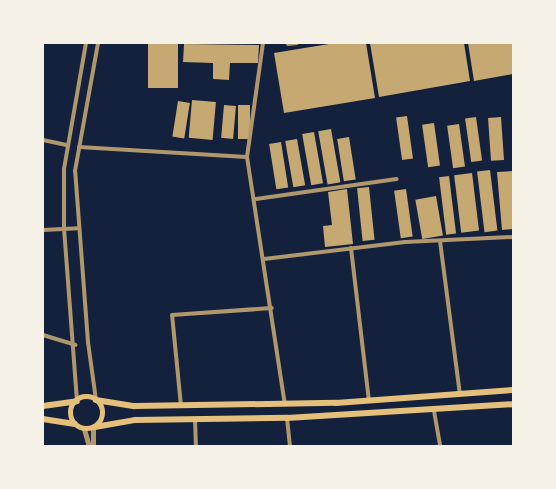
<!DOCTYPE html>
<style>
body{margin:0}
#map{position:relative;width:556px;height:489px;overflow:hidden;background:#14213d;font-family:Overpass,sans-serif}
div>[style]{position:absolute}
[style*='--x']{left:calc(var(--x)*1px);top:calc(var(--y)*1px);width:calc(var(--w)*1px);rotate:calc(var(--a)*1deg)}
.building>*{inset:0;background:#c6a872;transform-origin:0 0}
.minor>*{height:4px;margin:-2px;padding:0 2px;transform-origin:2px;border-radius:2px;background:#b1986c}
.tertiary>*{height:5px;margin:-2.5px;padding:0 2.5px;transform-origin:2.5px;border-radius:2.5px;background:#b1986c}
.secondary>*{height:5.5px;margin:-2.75px;padding:0 2.75px;transform-origin:2.75px;border-radius:2.75px;background:#e5c07b}
.secondary>.ring{margin:-2.75px;padding:0;box-sizing:content-box;background:none;border:5.5px solid #e5c07b;border-radius:50%}
span{translate:-50% -50%;white-space:nowrap;text-align:center;line-height:1.15;-webkit-text-stroke:3px #f6f1e7;paint-order:stroke}
.frame{position:absolute;inset:0;border:44px solid #f6f1e7;pointer-events:none}
</style>
<div id="map">
<div class="building">
<i style="left:148px;top:43px;width:30px;height:45px"></i>
<i style="clip-path:polygon(335px 43px,366px 43px,375px 98px,284px 113px,274px 53px)"></i>
<i style="clip-path:polygon(370px 43px,464px 43px,470px 81px,379px 97px)"></i>
<i style="clip-path:polygon(468px 43px,513px 43px,513px 74px,474px 81px)"></i>
<i style="clip-path:polygon(184px 44px,259px 45px,258px 63px,230px 63px,229px 80px,213px 79px,213px 63px,183px 62px)"></i>
<i style="left:192px;top:100px;width:24px;height:38px;rotate:5deg"></i>
<i style="left:178px;top:101px;width:12px;height:36px;rotate:9deg"></i>
<i style="left:224px;top:105px;width:12px;height:33px;rotate:5deg"></i>
<i style="left:238px;top:105px;width:12px;height:34px"></i>
<i style="left:407px;top:116px;width:43px;height:11px;rotate:82deg"></i>
<i style="left:476px;top:117px;width:44px;height:11px;rotate:82deg"></i>
<i style="left:501px;top:117px;width:43px;height:13px;rotate:86deg"></i>
<i style="left:434px;top:123px;width:43px;height:12px;rotate:82deg"></i>
<i style="left:459px;top:124px;width:43px;height:12px;rotate:82deg"></i>
<i style="left:331px;top:129px;width:54px;height:13px;rotate:80deg"></i>
<i style="left:314px;top:132px;width:52px;height:12px;rotate:80deg"></i>
<i style="left:349px;top:137px;width:43px;height:12px;rotate:81deg"></i>
<i style="left:297px;top:139px;width:47px;height:12px;rotate:80deg"></i>
<i style="left:281px;top:142px;width:46px;height:12px;rotate:81deg"></i>
<i style="left:490px;top:170px;width:61px;height:13px;rotate:83deg"></i>
<i style="clip-path:polygon(513px 171px,513px 229px,502px 230px,497px 172px)"></i>
<i style="left:472px;top:173px;width:58px;height:18px;rotate:83deg"></i>
<i style="left:449px;top:176px;width:58px;height:10px;rotate:83deg"></i>
<i style="left:369px;top:187px;width:53px;height:12px;rotate:84deg"></i>
<i style="clip-path:polygon(347px 189px,353px 244px,325px 247px,323px 226px,332px 225px,328px 192px)"></i>
<i style="left:406px;top:189px;width:48px;height:12px;rotate:82deg"></i>
<i style="left:436px;top:196px;width:40px;height:21px;rotate:80deg"></i>
</div>
<div class="minor">
<i style="--x:263;--y:43;--w:115;--a:98"></i>
<i style="--x:247;--y:157;--w:250;--a:81.3"></i>
<i style="--x:288;--y:44;--w:9;--a:-6"></i>
<i style="--x:43;--y:140;--w:24;--a:12"></i>
<i style="--x:79;--y:147;--w:168;--a:3.4"></i>
<i style="--x:256;--y:199;--w:142;--a:-8.1"></i>
<i style="--x:43;--y:230;--w:35;--a:-3"></i>
<i style="--x:440;--y:241;--w:154;--a:82.6"></i>
<i style="--x:351;--y:248;--w:154;--a:83.3"></i>
<i style="--x:264;--y:259;--w:142;--a:-6.9"></i>
<i style="--x:405;--y:242;--w:108;--a:-2.7"></i>
<i style="--x:43;--y:335;--w:34;--a:17"></i>
<i style="--x:96;--y:400;--w:59;--a:-97.9"></i>
<i style="--x:88;--y:342;--w:171;--a:-94.3"></i>
<i style="--x:75;--y:171;--w:130;--a:-79.8"></i>
<i style="--x:77;--y:401;--w:172;--a:-94.3"></i>
<i style="--x:64;--y:229;--w:60;--a:-90"></i>
<i style="--x:64;--y:169;--w:128;--a:-80.1"></i>
<i style="--x:181;--y:406;--w:91;--a:-95.6"></i>
<i style="--x:172;--y:315;--w:100;--a:-4"></i>
<i style="--x:434;--y:411;--w:36;--a:80"></i>
<i style="--x:287;--y:418;--w:28;--a:84"></i>
<i style="--x:195;--y:419;--w:27;--a:88"></i>
</div>
<div class="tertiary">
<i style="--x:93;--y:428;--w:18;--a:90"></i>
<i style="--x:84;--y:429;--w:18;--a:74"></i>
</div>
<div class="secondary">
<i class="ring" style="left:71px;top:397px;width:26.5px;height:26.5px"></i>
<i style="--x:96;--y:400;--w:39;--a:9"></i>
<i style="--x:135;--y:406;--w:201;--a:-0.9"></i>
<i style="--x:336;--y:403;--w:177;--a:-4.2"></i>
<i style="--x:43;--y:406;--w:34;--a:-8"></i>
<i style="--x:43;--y:419;--w:32;--a:9"></i>
<i style="--x:95;--y:427;--w:41;--a:-9.9"></i>
<i style="--x:135;--y:420;--w:152;--a:-0.8"></i>
<i style="--x:287;--y:418;--w:226;--a:-3.5"></i>
</div>
<div class="frame"></div>
</div>
